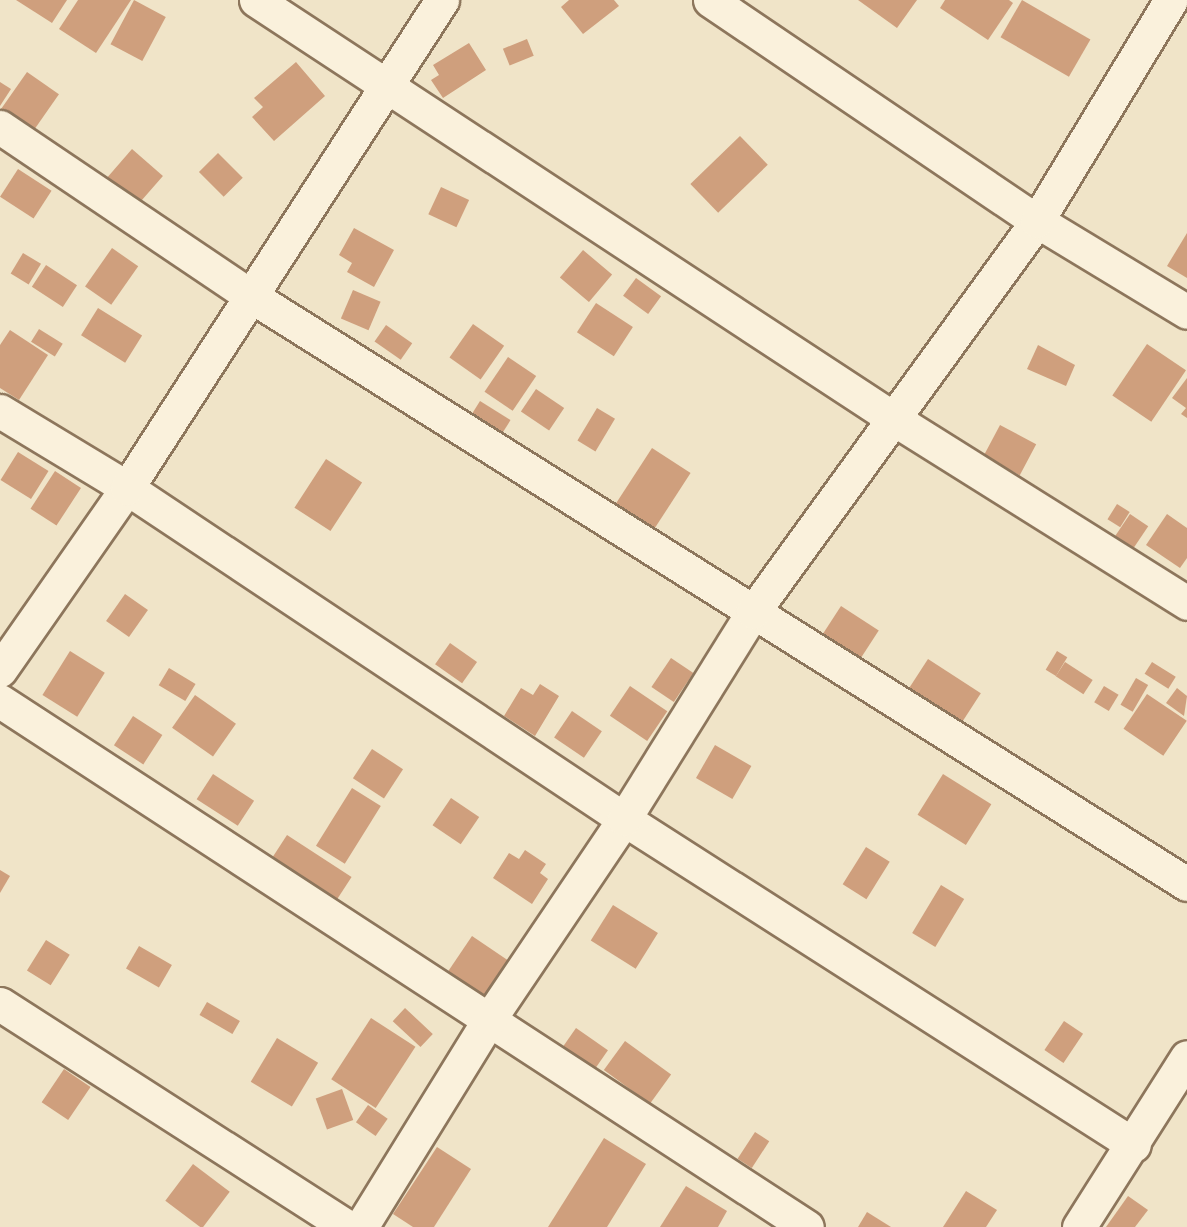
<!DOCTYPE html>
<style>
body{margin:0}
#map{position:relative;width:1187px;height:1227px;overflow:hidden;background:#f0e4c8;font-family:"Libre Baskerville",serif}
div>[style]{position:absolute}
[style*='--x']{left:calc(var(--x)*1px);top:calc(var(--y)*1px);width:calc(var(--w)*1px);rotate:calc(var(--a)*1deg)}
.building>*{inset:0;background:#cf9f7d;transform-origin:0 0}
.roads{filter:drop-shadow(2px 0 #8d765c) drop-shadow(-2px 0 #8d765c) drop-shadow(0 2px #8d765c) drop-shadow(0 -2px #8d765c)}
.street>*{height:33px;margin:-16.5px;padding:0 16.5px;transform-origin:16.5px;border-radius:16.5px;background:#faf1dc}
span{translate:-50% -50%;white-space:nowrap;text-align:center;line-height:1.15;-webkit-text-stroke:4.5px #f7eed8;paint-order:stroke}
</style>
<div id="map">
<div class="building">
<i style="clip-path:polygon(16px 0,67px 0,52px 23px)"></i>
<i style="clip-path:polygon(78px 0,131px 0,96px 53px,59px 29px)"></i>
<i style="left:134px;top:0;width:36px;height:50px;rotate:28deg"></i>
<i style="clip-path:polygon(569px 0,614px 0,619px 6px,583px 34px,561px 7px)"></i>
<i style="clip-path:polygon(858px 0,917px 0,897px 28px)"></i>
<i style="clip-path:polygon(945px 0,1009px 0,1013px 3px,988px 40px,940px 8px)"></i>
<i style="left:1022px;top:0;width:79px;height:43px;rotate:30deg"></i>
<i style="left:527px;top:39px;width:18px;height:26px;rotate:68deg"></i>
<i style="clip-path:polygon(469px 43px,486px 70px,443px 98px,431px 80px,439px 75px,433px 65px)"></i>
<i style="clip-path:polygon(296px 62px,325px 96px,274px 141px,252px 117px,263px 107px,254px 98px)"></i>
<i style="left:27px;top:72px;width:39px;height:49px;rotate:35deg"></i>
<i style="clip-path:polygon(0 82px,11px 89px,0 106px)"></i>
<i style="left:740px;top:136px;width:40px;height:69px;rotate:46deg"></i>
<i style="left:132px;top:149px;width:41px;height:38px;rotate:41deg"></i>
<i style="left:218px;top:153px;width:35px;height:27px;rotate:45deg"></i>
<i style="left:18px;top:169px;width:40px;height:33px;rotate:33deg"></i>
<i style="left:441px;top:187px;width:31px;height:30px;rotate:25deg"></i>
<i style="clip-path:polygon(354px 228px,394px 250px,374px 287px,347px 272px,352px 263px,339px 255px)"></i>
<i style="clip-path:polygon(1187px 233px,1187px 278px,1167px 266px)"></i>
<i style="left:112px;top:248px;width:32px;height:47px;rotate:35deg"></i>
<i style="left:583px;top:250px;width:38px;height:36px;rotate:40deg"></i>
<i style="left:23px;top:253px;width:21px;height:24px;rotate:31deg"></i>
<i style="left:46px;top:265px;width:37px;height:26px;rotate:33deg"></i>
<i style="left:636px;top:278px;width:31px;height:22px;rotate:36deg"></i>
<i style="left:353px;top:290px;width:30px;height:31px;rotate:23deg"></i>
<i style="left:596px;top:303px;width:44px;height:35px;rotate:33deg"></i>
<i style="left:98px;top:308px;width:52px;height:32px;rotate:32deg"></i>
<i style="left:473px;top:324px;width:38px;height:41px;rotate:35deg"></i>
<i style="left:386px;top:325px;width:32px;height:20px;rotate:35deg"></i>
<i style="left:39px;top:329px;width:28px;height:15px;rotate:32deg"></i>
<i style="clip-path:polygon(10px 330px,48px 355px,19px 400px,0 388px,0 345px)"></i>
<i style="left:1147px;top:344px;width:47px;height:62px;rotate:34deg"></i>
<i style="clip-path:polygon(1038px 345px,1075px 365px,1066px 386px,1027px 369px)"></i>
<i style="left:508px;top:357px;width:34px;height:42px;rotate:34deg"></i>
<i style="clip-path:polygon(1187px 378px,1187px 418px,1181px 414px,1186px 408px,1172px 398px)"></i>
<i style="left:536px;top:389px;width:34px;height:27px;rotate:34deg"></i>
<i style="left:480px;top:401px;width:36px;height:20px;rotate:32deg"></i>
<i style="left:597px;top:408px;width:21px;height:38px;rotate:31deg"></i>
<i style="left:1000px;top:425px;width:41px;height:35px;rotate:28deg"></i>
<i style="left:652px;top:448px;width:46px;height:71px;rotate:33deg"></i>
<i style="left:18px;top:452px;width:36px;height:33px;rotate:32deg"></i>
<i style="left:326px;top:459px;width:43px;height:58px;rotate:33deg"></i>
<i style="left:55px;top:471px;width:31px;height:45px;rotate:33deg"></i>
<i style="left:1117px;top:504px;width:15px;height:18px;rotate:32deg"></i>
<i style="left:1130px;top:514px;width:22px;height:31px;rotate:34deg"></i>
<i style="clip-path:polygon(1167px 514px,1187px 528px,1187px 558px,1180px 568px,1146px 545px)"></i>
<i style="left:125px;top:594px;width:28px;height:33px;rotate:35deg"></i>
<i style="left:841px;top:606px;width:45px;height:37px;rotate:33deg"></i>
<i style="left:450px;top:643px;width:33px;height:26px;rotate:35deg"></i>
<i style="left:70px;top:651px;width:41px;height:52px;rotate:32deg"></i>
<i style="left:1057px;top:651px;width:12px;height:22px;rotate:31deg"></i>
<i style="left:671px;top:658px;width:27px;height:35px;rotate:34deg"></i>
<i style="left:928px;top:659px;width:63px;height:45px;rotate:33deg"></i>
<i style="left:1065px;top:662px;width:33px;height:17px;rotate:33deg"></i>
<i style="left:1152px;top:662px;width:28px;height:14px;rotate:32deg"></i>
<i style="left:169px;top:668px;width:31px;height:20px;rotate:31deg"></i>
<i style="left:1136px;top:678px;width:14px;height:31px;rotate:30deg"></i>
<i style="clip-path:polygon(540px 684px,559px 696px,535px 736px,504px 716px,521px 688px,533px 695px)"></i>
<i style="left:630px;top:686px;width:45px;height:36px;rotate:34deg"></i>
<i style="left:1104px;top:686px;width:17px;height:19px;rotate:31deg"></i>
<i style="clip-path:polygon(1177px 688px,1187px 696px,1184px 716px,1166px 703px)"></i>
<i style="left:1147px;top:694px;width:48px;height:42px;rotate:34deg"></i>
<i style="left:195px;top:695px;width:50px;height:40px;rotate:35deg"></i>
<i style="left:572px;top:711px;width:36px;height:32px;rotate:34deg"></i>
<i style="left:133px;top:716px;width:35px;height:35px;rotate:33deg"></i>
<i style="left:715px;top:745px;width:42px;height:38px;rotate:30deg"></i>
<i style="left:372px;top:749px;width:37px;height:35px;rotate:33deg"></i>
<i style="left:213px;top:774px;width:49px;height:30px;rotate:33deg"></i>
<i style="left:943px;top:774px;width:57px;height:48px;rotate:32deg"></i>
<i style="left:352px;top:788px;width:34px;height:68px;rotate:32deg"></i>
<i style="left:451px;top:798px;width:34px;height:33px;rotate:34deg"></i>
<i style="left:287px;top:835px;width:77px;height:34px;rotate:33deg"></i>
<i style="left:866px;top:847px;width:28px;height:44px;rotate:32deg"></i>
<i style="clip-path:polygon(525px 850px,546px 864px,540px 873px,548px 879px,532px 904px,493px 878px,509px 853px,519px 859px)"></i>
<i style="clip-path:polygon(0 870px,10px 876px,0 893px)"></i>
<i style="left:941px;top:885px;width:27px;height:56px;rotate:31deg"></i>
<i style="left:613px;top:905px;width:53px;height:42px;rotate:32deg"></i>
<i style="left:472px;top:936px;width:45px;height:45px;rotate:34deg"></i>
<i style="left:46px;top:940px;width:28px;height:36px;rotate:32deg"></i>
<i style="left:139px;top:946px;width:38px;height:26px;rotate:30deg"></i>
<i style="left:207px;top:1002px;width:38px;height:15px;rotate:30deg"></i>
<i style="left:405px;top:1008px;width:38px;height:18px;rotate:43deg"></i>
<i style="left:371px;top:1018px;width:53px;height:73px;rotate:33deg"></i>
<i style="left:1064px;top:1021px;width:23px;height:35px;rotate:34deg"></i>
<i style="left:576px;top:1028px;width:39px;height:24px;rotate:35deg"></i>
<i style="left:277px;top:1038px;width:48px;height:51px;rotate:31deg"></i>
<i style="left:625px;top:1041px;width:57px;height:36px;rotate:36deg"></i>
<i style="left:64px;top:1069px;width:32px;height:40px;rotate:34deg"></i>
<i style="left:342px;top:1089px;width:33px;height:28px;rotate:70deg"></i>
<i style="left:368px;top:1105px;width:24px;height:21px;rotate:35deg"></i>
<i style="left:755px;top:1132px;width:17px;height:32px;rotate:33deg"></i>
<i style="clip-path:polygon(604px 1138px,646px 1164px,607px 1227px,548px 1227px)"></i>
<i style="clip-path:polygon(437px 1147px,471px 1169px,434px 1227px,413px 1227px,393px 1214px)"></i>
<i style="left:193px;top:1164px;width:46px;height:46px;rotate:37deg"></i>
<i style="clip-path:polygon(686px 1186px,727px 1211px,718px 1227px,660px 1227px)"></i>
<i style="clip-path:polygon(966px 1191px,997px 1210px,986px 1227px,943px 1227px)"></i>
<i style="clip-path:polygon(1128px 1196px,1148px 1210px,1135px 1227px,1106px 1227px)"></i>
<i style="clip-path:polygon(867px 1212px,891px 1227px,858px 1227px)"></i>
</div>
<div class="roads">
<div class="street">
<i style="--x:256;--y:0;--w:763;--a:33.29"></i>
<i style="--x:894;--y:419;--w:346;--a:32.1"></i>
<i style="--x:710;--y:0;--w:395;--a:34.1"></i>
<i style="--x:1037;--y:221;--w:175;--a:31.2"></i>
<i style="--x:0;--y:127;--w:303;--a:34"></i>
<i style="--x:251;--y:296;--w:1105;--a:32.14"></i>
<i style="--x:0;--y:411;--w:149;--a:31.2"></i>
<i style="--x:127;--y:488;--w:597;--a:33.66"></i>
<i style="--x:624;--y:819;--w:605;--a:32.59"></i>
<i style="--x:0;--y:670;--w:222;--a:-55.1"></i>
<i style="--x:127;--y:488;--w:581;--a:-57.16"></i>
<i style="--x:0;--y:701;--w:963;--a:33.1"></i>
<i style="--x:0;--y:1004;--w:413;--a:32.7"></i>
<i style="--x:361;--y:1227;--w:246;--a:-58.3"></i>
<i style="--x:490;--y:1018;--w:240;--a:-56"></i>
<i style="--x:624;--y:819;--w:244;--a:-58.1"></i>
<i style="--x:753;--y:612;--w:483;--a:-54"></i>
<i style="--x:1037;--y:221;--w:258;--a:-58.8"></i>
<i style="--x:1079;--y:1227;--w:201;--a:-57.6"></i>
</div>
</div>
</div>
